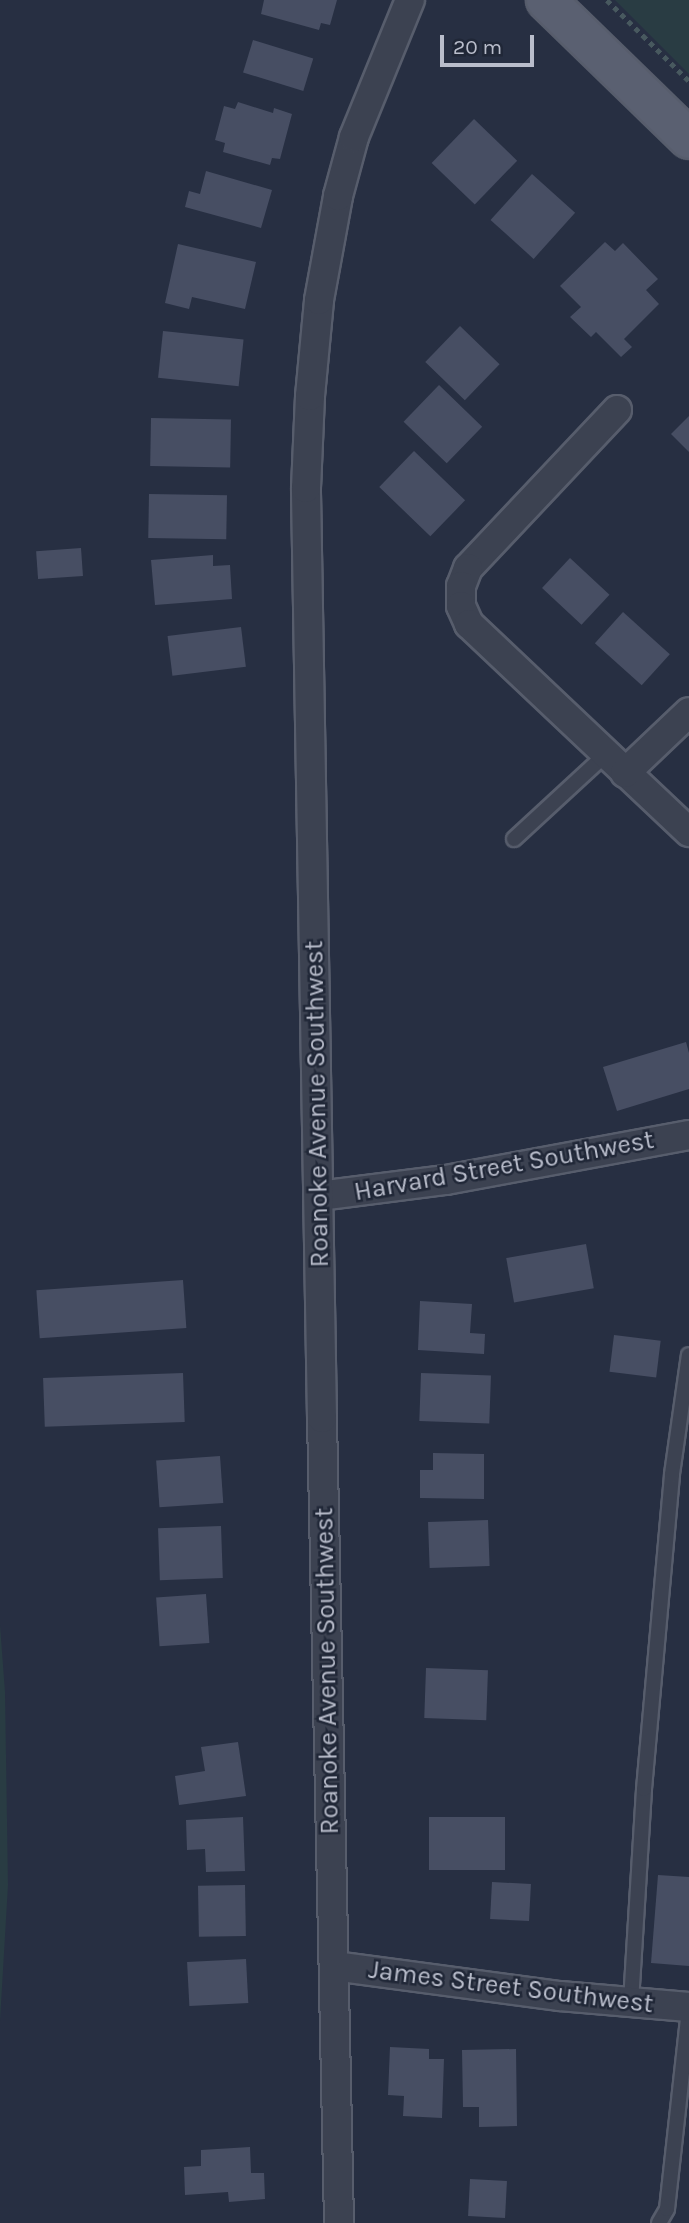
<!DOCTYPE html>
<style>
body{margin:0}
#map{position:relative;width:689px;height:2223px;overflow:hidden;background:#272f42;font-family:Karla,sans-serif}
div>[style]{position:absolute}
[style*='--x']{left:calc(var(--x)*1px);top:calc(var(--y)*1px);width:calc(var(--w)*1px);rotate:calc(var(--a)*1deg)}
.green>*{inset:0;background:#293c43}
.building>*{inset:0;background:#474e63;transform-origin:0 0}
.path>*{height:4.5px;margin-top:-2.25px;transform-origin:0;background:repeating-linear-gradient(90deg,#48595f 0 5px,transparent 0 10px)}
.roads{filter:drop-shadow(2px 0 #575d6c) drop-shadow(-2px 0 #575d6c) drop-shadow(0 2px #575d6c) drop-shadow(0 -2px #575d6c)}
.service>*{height:14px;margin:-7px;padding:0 7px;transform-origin:7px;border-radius:7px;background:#3c4251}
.minor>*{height:28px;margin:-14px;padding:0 14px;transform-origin:14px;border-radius:14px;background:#3c4251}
.primary>*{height:38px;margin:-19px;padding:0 19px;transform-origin:19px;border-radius:19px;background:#5a6071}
span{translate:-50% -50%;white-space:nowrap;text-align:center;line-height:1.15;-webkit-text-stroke:5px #202737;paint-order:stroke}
.street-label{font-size:26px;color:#b9bdcb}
.scale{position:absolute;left:440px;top:35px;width:94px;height:32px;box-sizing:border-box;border:4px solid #b9bdcb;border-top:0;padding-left:9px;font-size:21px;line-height:24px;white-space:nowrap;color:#b9bdcb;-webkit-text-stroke:5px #202737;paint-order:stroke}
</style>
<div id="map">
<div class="green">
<i style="clip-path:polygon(615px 0,689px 0,689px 74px)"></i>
<i style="clip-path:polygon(0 1625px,5px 1692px,8px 1885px,0 2021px)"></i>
</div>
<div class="building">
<i style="clip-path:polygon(264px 0,337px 0,330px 25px,321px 23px,319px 30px,261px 14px)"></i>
<i style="left:253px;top:40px;width:63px;height:34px;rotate:17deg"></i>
<i style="clip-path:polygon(238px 102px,273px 113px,274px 108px,292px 114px,280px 159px,272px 158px,270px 165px,223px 152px,225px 143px,215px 140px,224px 106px,235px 109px)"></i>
<i style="left:474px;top:119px;width:60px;height:61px;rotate:44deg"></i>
<i style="clip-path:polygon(206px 171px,272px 190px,261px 228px,185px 207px,189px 191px,200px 194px)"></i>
<i style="left:532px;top:174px;width:58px;height:62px;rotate:42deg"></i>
<i style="clip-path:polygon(605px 242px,615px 251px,623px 243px,658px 279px,646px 290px,659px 304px,624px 339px,632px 347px,621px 357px,596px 332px,591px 337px,570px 317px,581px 307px,560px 286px)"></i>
<i style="clip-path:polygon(178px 244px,256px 262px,245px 309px,192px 297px,189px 309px,165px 303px)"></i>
<i style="left:460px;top:326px;width:55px;height:50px;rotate:44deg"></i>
<i style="left:163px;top:331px;width:81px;height:47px;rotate:6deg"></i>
<i style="left:439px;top:385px;width:60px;height:51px;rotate:44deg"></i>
<i style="clip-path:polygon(689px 416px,689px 452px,671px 434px)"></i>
<i style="left:151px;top:418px;width:80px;height:48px;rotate:1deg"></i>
<i style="left:414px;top:451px;width:71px;height:50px;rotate:44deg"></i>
<i style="left:149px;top:494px;width:78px;height:44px;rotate:1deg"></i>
<i style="left:81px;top:548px;width:28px;height:45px;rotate:86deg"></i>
<i style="clip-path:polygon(213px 555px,213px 566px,230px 565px,232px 599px,155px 605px,151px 560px)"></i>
<i style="left:570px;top:558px;width:54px;height:41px;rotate:43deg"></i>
<i style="left:623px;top:612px;width:63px;height:42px;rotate:42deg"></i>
<i style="left:241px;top:627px;width:40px;height:74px;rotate:83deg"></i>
<i style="clip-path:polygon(686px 1042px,689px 1053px,689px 1089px,617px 1111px,603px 1067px)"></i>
<i style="left:586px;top:1244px;width:45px;height:81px;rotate:80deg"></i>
<i style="left:183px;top:1280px;width:48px;height:147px;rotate:86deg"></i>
<i style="clip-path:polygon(420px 1301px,472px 1304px,470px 1333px,485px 1334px,484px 1354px,418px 1350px)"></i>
<i style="left:614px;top:1335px;width:47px;height:37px;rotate:7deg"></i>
<i style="left:183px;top:1373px;width:49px;height:140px;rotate:88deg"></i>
<i style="left:421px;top:1373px;width:70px;height:48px;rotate:2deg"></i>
<i style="clip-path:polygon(433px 1453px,484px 1454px,484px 1499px,420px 1498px,420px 1470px,433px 1470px)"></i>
<i style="left:220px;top:1456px;width:47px;height:64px;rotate:86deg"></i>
<i style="left:488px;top:1520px;width:46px;height:60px;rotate:88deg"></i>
<i style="left:221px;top:1526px;width:52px;height:63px;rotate:88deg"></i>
<i style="left:206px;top:1594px;width:49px;height:50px;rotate:86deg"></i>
<i style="left:426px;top:1668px;width:62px;height:50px;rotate:2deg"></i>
<i style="clip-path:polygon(238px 1742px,246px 1796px,179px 1805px,175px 1776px,205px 1771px,201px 1747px)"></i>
<i style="clip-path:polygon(243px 1817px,245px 1871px,206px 1872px,205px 1849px,187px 1850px,186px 1820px)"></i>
<i style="left:429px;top:1817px;width:76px;height:53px"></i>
<i style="clip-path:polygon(658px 1875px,689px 1877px,689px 1966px,651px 1963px)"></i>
<i style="left:492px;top:1882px;width:39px;height:37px;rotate:3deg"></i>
<i style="left:245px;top:1885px;width:51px;height:47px;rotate:89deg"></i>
<i style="left:246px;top:1959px;width:44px;height:59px;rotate:87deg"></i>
<i style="clip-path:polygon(390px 2047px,429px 2049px,429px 2059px,444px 2059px,442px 2118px,403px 2116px,404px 2096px,388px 2095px)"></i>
<i style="clip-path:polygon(516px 2049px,517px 2126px,479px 2127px,479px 2107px,463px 2107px,462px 2050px)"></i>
<i style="clip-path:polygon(250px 2147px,251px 2173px,264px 2173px,265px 2199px,229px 2202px,228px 2192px,185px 2195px,184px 2167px,201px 2166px,201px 2150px)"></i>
<i style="left:470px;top:2179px;width:37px;height:37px;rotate:3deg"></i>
</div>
<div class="path">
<i style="--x:607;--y:0;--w:115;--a:44.6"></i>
</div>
<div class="roads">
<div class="service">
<i style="--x:514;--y:839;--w:125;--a:-42.7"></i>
<i style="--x:631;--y:2002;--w:213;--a:-86.5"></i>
<i style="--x:644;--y:1789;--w:316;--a:-84.9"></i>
<i style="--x:672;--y:1474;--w:120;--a:-81.9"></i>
<i style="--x:659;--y:2223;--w:16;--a:-60"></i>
<i style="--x:667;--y:2209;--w:201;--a:-83.7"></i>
</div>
<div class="minor">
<i style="--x:617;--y:410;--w:217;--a:133.3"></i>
<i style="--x:468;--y:568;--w:19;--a:111"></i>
<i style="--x:461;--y:586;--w:20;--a:90"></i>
<i style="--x:461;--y:606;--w:20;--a:66"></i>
<i style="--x:469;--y:624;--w:303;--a:43.4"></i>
<i style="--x:625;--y:773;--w:88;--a:-43.6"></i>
<i style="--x:319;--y:1196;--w:128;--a:-7.2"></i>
<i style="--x:446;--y:1180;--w:247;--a:-10.5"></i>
<i style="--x:334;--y:1966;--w:228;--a:7.6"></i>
<i style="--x:560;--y:1996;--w:129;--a:4.9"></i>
<i style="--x:339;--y:2223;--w:805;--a:-91.21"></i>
<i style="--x:322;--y:1418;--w:930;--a:-90.99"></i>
<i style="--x:306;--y:488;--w:92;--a:-87.5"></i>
<i style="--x:310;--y:396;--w:96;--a:-84.6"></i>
<i style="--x:319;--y:300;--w:106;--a:-79.6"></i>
<i style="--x:338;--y:196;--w:61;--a:-74.8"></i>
<i style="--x:354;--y:137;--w:148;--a:-67.8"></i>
</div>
<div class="primary">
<i style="--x:546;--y:0;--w:199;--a:44.2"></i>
</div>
</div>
<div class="street-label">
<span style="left:317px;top:1104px;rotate:-91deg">Roanoke Avenue Southwest</span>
<span style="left:504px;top:1166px;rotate:-10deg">Harvard Street Southwest</span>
<span style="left:327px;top:1671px;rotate:-91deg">Roanoke Avenue Southwest</span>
<span style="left:511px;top:1987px;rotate:7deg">James Street Southwest</span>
</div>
<div class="scale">20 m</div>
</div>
